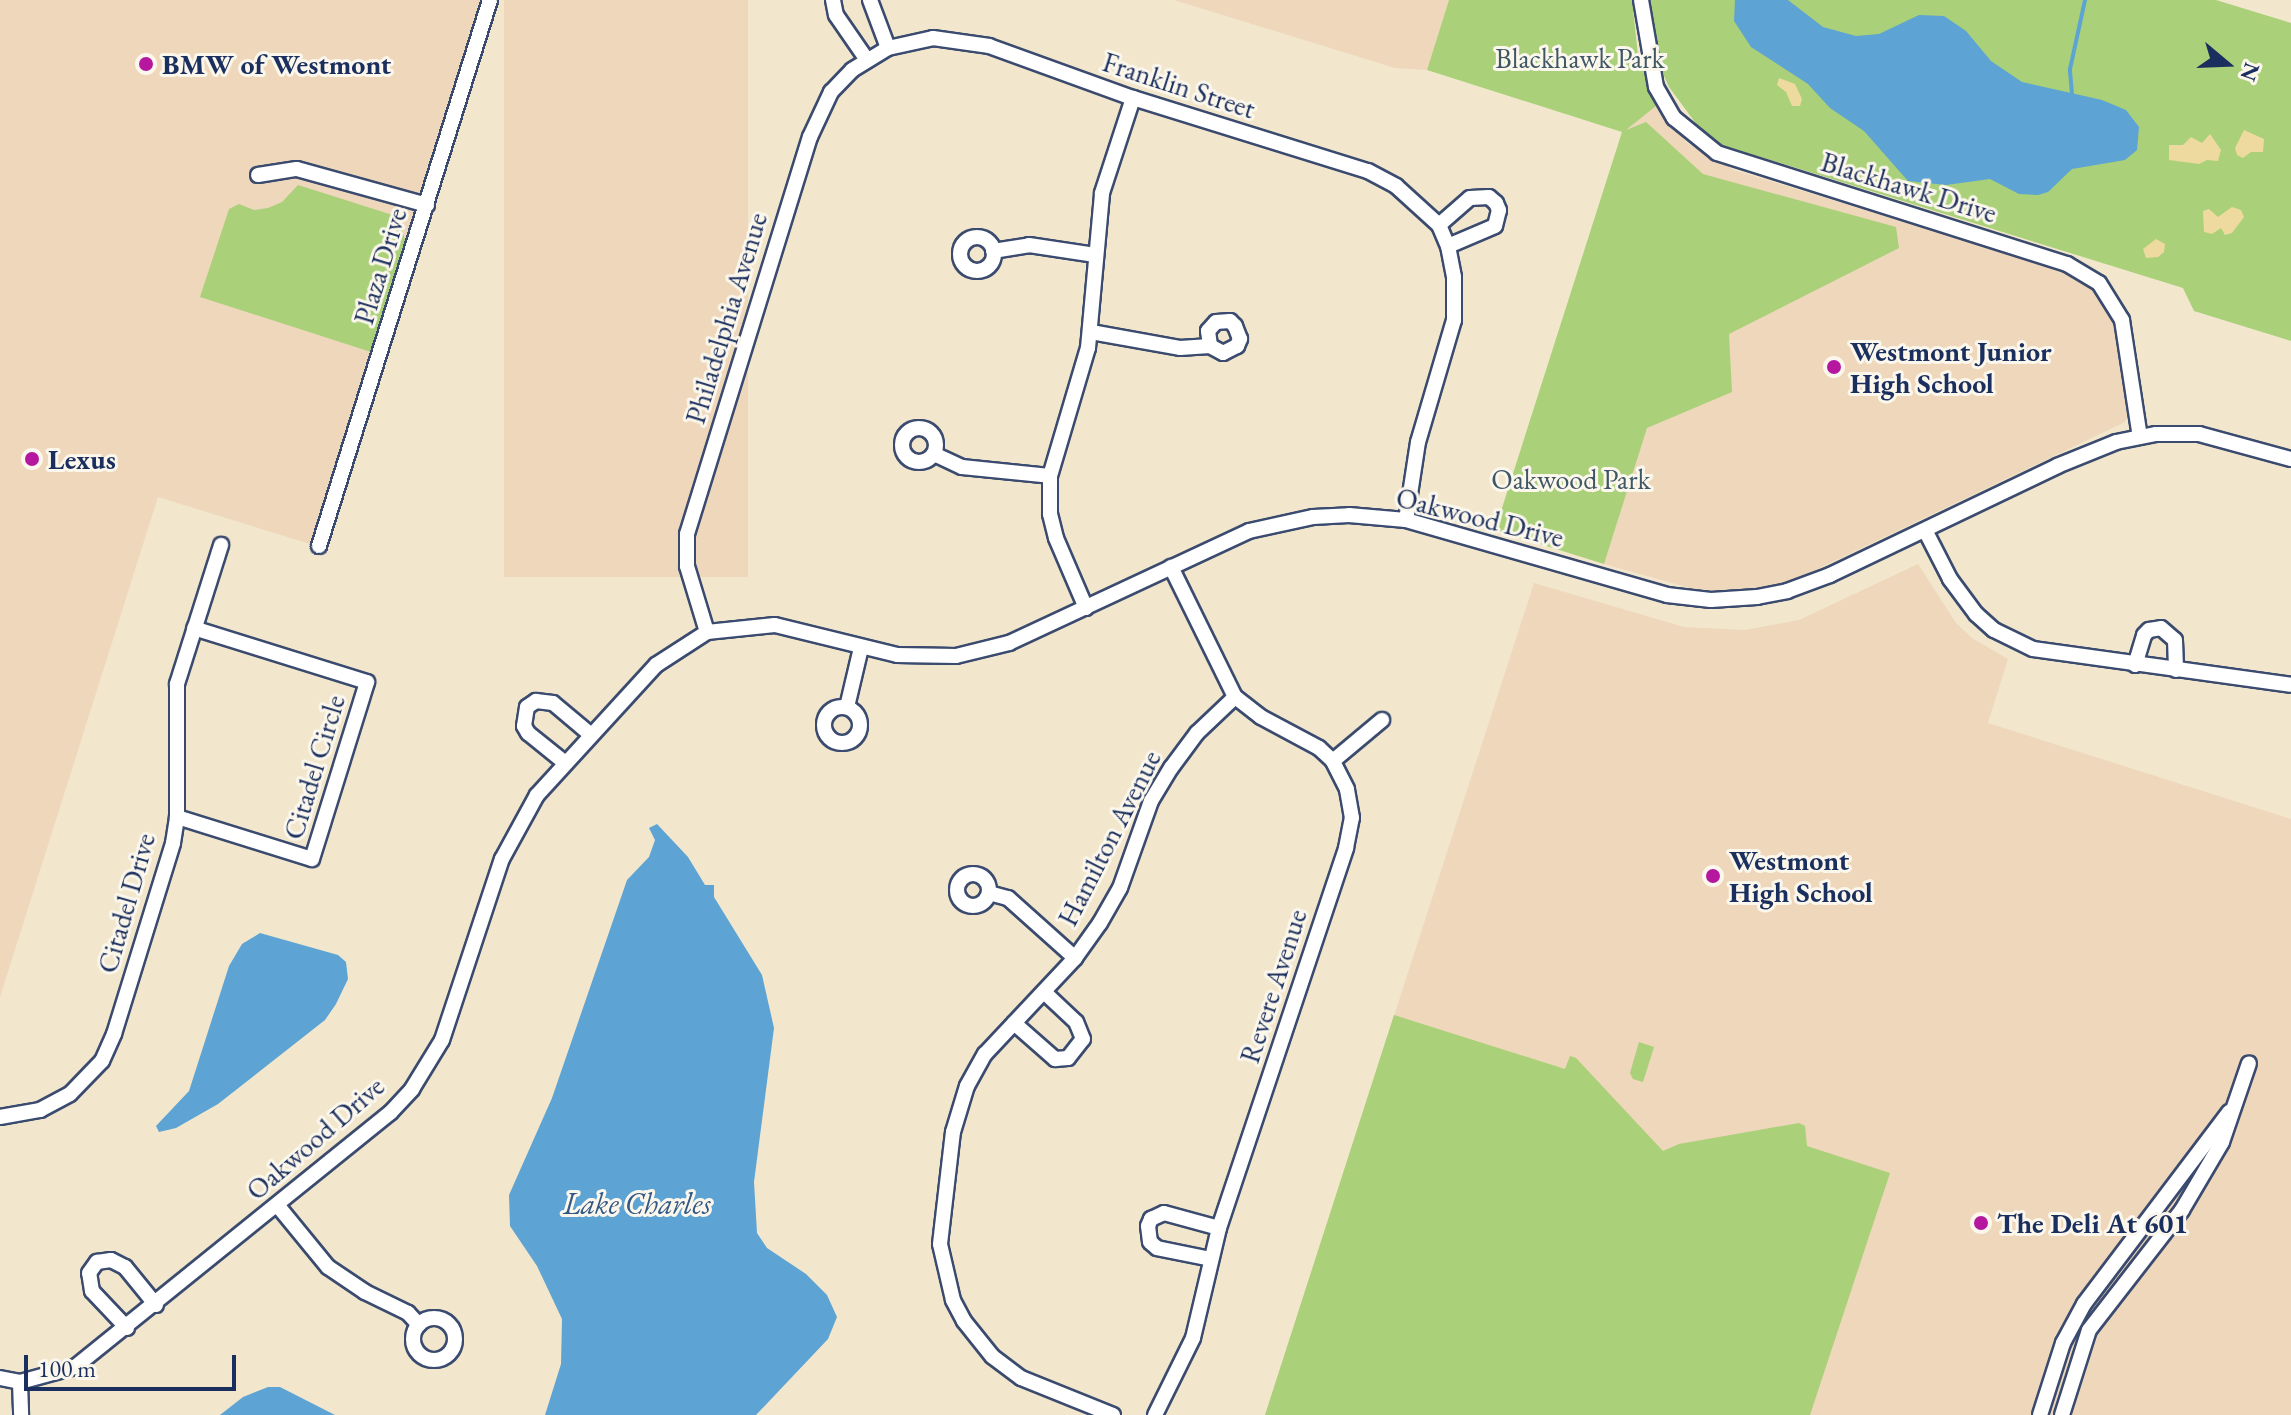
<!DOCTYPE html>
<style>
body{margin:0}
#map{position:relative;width:2291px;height:1415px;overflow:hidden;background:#f2e7cd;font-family:"EB Garamond",serif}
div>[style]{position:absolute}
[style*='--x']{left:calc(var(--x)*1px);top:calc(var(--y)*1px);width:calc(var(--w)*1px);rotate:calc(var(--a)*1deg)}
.built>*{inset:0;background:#eed7bb;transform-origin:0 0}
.green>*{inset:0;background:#aad079}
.sand>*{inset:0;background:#eeda9e}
.water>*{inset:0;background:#5da3d3}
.stream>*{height:4px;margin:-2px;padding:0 2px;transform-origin:2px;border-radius:2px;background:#5da3d3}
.roads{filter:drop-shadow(2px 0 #3b4b6f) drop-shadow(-2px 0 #3b4b6f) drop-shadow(0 2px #3b4b6f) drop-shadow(0 -2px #3b4b6f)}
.minor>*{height:14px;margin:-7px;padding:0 7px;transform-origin:7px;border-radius:7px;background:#fff}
.minor>.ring{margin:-7px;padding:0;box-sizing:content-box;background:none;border:14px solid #fff;border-radius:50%}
.dots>*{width:22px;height:22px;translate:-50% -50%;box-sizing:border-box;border:4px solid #fbf7ec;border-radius:50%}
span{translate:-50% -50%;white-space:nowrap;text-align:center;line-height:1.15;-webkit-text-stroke:6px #fbf7ec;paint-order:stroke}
.park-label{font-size:28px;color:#3f5765}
.poi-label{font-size:28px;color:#1b2f5e;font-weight:700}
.left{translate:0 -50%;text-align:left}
.street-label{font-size:28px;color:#1b2f5e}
.water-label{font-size:30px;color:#325887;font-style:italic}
.north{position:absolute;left:2187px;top:24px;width:80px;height:80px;-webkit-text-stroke:6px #fbf7ec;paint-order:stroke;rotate:109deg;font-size:22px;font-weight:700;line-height:32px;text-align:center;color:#1b2f5e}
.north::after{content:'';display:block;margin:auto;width:28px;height:36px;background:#1b2f5e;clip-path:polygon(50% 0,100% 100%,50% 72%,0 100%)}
.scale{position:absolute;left:24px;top:1355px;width:212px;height:36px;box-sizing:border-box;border:4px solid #1b2f5e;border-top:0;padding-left:10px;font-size:24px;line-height:28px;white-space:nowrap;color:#1b2f5e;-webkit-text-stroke:6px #fbf7ec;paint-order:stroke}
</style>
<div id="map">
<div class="built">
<i style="clip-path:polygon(0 0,481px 0,310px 544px,158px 497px,0 997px)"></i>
<i style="left:504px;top:0;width:244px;height:577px"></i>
<i style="clip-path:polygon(1174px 0,1449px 0,1427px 70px,1395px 68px)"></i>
<i style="clip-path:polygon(1656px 106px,1687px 143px,1734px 170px,2068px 272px,2085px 281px,2110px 315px,2118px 340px,2128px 416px,2125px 422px,1782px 586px,1727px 592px,1690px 588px,1604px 564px,1646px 428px,1623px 132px)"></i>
<i style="clip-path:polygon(1918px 564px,1956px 623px,1972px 638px,2008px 659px,1988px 723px,2291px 819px,2291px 1415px,1265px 1415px,1534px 583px,1684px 627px,1745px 630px,1799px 620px)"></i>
</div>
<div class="green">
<i style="clip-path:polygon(1449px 0,1632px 0,1638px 55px,1656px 106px,1626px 130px,1646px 122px,1703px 174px,1896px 227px,1899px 248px,1729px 334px,1732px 392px,1647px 428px,1604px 564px,1495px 530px,1622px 132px,1427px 70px)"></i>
<i style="clip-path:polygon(1650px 0,2216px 0,2291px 23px,2291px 341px,2194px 311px,2183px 288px,1722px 145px,1700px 129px,1669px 87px,1660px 67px)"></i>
<i style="clip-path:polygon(298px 185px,399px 217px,405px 240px,371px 352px,200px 297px,229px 209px,239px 204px,254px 210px,268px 208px,282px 202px)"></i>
<i style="clip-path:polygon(1394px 1015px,1565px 1069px,1570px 1056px,1576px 1058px,1663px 1151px,1679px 1144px,1799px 1123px,1805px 1126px,1807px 1146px,1890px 1173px,1810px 1415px,1265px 1415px)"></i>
<i style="clip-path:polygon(1639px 1042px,1654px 1047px,1643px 1082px,1633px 1079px,1630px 1073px)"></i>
</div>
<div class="sand">
<i style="clip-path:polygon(1779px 78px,1795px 84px,1802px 99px,1800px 106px,1792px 106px,1786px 92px,1777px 85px)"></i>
<i style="clip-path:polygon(2244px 130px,2264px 139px,2263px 152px,2251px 152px,2243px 158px,2237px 155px,2235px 148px)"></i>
<i style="clip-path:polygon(2210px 134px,2221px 150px,2218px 161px,2207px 160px,2199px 164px,2169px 160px,2169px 145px,2183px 145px,2191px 137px,2202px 143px)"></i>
<i style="clip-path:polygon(2232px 207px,2241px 210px,2244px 217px,2232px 233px,2225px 235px,2221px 228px,2212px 234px,2204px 232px,2203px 211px,2209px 209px,2218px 217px)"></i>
<i style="clip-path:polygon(2156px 239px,2165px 244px,2164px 252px,2158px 257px,2146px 258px,2143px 249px)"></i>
</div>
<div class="water">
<i style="clip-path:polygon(1735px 0,1788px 0,1823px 27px,1856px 36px,1879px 34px,1919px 15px,1944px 16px,1966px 31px,1991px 61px,2022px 82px,2102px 100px,2126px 110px,2139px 127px,2137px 150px,2125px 160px,2072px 169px,2048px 192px,2038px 195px,2019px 194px,1990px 179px,1946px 185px,1908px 181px,1864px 131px,1830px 108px,1808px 84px,1751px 47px,1734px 21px)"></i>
<i style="clip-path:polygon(657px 824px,688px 857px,705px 885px,714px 885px,714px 897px,762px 975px,774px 1028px,754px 1182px,757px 1233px,767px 1248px,806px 1274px,827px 1295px,837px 1317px,828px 1339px,756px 1415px,545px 1415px,561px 1364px,562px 1319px,537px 1266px,510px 1226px,509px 1195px,552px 1098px,627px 880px,649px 857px,655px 840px,649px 828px)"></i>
<i style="clip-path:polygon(260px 933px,338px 955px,346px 962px,348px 979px,336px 1004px,325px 1020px,218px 1104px,176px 1128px,159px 1132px,156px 1126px,189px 1091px,229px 966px,242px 944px)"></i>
<i style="clip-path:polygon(268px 1387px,280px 1387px,335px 1415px,220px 1415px,243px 1397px)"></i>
</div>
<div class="stream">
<i style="--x:2072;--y:94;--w:25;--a:-95"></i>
<i style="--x:2070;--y:69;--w:71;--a:-77.7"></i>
</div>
<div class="roads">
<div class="minor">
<i style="--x:833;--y:0;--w:15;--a:79"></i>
<i style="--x:836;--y:15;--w:55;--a:55.4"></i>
<i style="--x:870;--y:0;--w:51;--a:69.4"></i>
<i style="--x:1641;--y:0;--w:88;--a:80.2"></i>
<i style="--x:1656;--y:87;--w:36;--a:60"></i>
<i style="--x:1674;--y:118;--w:55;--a:39.1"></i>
<i style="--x:1717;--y:153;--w:367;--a:17.6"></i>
<i style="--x:2067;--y:264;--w:37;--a:31"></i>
<i style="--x:2099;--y:283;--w:44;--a:58.1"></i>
<i style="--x:2122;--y:320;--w:118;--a:81.3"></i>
<i style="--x:258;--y:175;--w:39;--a:-9"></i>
<i style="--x:297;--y:169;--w:135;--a:15.5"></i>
<i style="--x:1439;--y:225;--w:41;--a:-41.1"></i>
<i style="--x:1470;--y:198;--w:19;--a:-3"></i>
<i style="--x:1489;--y:197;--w:9;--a:41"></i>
<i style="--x:1496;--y:203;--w:8;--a:67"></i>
<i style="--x:1499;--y:210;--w:16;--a:104"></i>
<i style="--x:1495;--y:226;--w:51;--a:156.9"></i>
<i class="ring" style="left:960px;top:237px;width:20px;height:20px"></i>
<i style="--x:993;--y:251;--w:36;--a:-9"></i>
<i style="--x:1029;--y:245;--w:67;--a:8.6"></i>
<i style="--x:1091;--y:332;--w:90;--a:10.2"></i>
<i style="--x:1180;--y:348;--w:30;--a:-4"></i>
<i style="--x:1210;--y:346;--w:15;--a:28"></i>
<i style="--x:1223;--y:353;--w:16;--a:-27"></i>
<i style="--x:1237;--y:346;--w:8;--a:-67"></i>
<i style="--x:1240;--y:339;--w:14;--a:-111"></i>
<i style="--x:1235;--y:326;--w:7;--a:-135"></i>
<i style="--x:1230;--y:321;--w:14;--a:176"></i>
<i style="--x:1216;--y:322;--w:12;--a:132"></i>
<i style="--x:1208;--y:331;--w:15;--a:82"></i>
<i class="ring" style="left:902px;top:428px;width:20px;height:20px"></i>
<i style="--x:934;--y:454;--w:31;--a:25"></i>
<i style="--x:962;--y:467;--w:88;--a:5.8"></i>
<i style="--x:1926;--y:532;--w:53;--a:62.9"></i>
<i style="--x:1950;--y:579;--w:44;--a:53.4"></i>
<i style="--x:1976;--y:614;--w:24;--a:42"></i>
<i style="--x:1994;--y:630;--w:43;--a:26"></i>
<i style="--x:2033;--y:649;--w:260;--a:7.9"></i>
<i style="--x:319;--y:546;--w:572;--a:-72.61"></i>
<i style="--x:1086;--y:608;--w:76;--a:-113.2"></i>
<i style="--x:1056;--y:538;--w:25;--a:-104"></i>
<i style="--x:1050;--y:514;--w:38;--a:-90"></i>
<i style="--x:1050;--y:476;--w:134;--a:-73.5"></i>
<i style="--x:1088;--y:348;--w:156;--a:-84.8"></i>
<i style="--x:1102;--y:193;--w:100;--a:-71.9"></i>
<i style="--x:707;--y:632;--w:69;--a:-106.9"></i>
<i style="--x:687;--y:566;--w:32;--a:-90"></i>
<i style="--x:687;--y:534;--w:416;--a:-72.8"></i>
<i style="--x:810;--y:137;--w:50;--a:-65"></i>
<i style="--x:831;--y:92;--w:30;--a:-46"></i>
<i style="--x:852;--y:70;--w:42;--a:-31.4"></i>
<i style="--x:888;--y:48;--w:46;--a:-12.5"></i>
<i style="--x:933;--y:38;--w:57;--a:8.1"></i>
<i style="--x:989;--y:46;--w:153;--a:19.9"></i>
<i style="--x:1133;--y:98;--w:246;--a:17.3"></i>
<i style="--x:1368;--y:171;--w:32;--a:28"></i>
<i style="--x:1396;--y:186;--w:58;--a:42.2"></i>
<i style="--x:1439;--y:225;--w:23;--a:67"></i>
<i style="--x:1448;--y:246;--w:32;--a:79"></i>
<i style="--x:1454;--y:277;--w:43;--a:90"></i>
<i style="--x:1454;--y:320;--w:127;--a:106.4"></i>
<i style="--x:1418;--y:442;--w:79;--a:98.7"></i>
<i style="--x:2135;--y:665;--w:31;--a:-73"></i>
<i style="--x:2144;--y:635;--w:7;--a:-45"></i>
<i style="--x:2149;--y:630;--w:12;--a:-9"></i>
<i style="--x:2161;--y:628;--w:18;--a:41"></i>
<i style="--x:2175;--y:640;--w:30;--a:88"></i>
<i class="ring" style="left:824px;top:707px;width:22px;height:22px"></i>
<i style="--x:847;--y:707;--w:61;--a:-76.7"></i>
<i style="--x:1333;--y:761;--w:64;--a:-39.9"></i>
<i style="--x:564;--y:762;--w:46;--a:-141.1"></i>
<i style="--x:528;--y:733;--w:8;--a:-120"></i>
<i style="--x:524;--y:726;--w:19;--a:-81"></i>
<i style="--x:527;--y:707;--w:11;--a:-34"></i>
<i style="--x:536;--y:701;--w:17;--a:7"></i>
<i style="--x:553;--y:703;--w:48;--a:40"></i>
<i style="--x:177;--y:817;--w:141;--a:17.3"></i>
<i style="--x:312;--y:859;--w:185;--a:-72.7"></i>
<i style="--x:367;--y:682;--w:181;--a:-162.7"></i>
<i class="ring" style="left:957px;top:874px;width:18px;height:18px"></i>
<i style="--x:989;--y:893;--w:20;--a:15"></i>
<i style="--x:1008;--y:898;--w:90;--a:41.8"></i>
<i style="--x:1014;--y:1023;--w:55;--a:41.3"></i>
<i style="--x:1055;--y:1059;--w:13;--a:-4"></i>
<i style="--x:1068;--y:1058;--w:24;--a:-52"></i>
<i style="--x:1083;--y:1039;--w:18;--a:-112"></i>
<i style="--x:1076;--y:1022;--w:44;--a:-136.8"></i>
<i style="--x:0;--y:1117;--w:41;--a:-9.9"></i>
<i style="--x:40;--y:1110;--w:34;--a:-28"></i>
<i style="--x:70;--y:1094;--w:46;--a:-45.9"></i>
<i style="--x:102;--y:1061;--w:30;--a:-66"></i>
<i style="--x:114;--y:1034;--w:200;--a:-72.8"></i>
<i style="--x:173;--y:843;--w:26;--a:-81"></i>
<i style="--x:177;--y:817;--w:133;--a:-90"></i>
<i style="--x:177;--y:684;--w:146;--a:-72.4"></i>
<i style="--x:278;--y:1206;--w:79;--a:50.7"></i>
<i style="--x:328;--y:1267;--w:45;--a:34"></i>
<i style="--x:365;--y:1292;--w:48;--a:26"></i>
<i style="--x:408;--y:1313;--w:16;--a:47"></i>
<i style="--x:1211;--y:1259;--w:55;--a:-168.5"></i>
<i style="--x:1157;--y:1248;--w:9;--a:-139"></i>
<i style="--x:1150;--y:1242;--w:16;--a:-97"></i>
<i style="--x:1148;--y:1226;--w:8;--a:-67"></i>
<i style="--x:1151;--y:1219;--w:14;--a:-25"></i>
<i style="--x:1164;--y:1213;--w:57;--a:15.3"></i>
<i class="ring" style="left:413px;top:1318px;width:28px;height:28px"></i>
<i style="--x:127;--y:1328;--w:51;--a:-133.4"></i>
<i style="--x:92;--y:1291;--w:18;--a:-99"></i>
<i style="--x:89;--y:1273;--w:14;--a:-54"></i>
<i style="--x:97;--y:1262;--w:14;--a:-8"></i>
<i style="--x:111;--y:1260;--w:16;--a:27"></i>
<i style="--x:125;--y:1267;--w:49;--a:50.8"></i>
<i style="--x:0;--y:1378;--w:20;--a:11"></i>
<i style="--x:20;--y:1382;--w:57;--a:-15.3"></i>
<i style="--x:75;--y:1367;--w:405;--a:-38.9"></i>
<i style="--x:390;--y:1113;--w:33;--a:-47"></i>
<i style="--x:412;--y:1089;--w:57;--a:-58.5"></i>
<i style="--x:442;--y:1040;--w:191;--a:-71.7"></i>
<i style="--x:502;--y:859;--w:73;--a:-61.3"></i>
<i style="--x:537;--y:795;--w:176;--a:-47.5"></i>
<i style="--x:656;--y:665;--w:61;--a:-32.9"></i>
<i style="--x:707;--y:632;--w:68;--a:-5.9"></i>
<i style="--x:775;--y:625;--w:126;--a:13.8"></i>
<i style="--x:897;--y:655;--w:59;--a:1"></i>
<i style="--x:956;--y:656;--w:55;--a:-13.8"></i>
<i style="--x:1009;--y:643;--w:265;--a:-25"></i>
<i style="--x:1249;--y:531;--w:66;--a:-12.3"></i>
<i style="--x:1313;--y:517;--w:36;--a:-3"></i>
<i style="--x:1349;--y:515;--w:57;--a:5"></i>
<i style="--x:1406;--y:520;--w:272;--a:16"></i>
<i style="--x:1667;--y:595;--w:44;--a:6.5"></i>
<i style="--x:1711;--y:600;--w:46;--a:-3.7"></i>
<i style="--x:1757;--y:597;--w:31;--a:-11"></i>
<i style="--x:1787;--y:591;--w:46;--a:-20.4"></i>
<i style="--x:1830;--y:575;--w:252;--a:-25.6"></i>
<i style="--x:2057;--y:466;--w:64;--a:-22.1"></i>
<i style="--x:2116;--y:442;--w:41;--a:-11.3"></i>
<i style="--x:2156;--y:434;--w:43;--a:0"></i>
<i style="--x:2199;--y:434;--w:95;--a:15.2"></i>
<i style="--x:20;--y:1382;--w:33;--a:88"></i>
<i style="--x:1113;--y:1415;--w:99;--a:-158.1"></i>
<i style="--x:1021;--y:1378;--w:36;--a:-143"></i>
<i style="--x:992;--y:1356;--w:45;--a:-128.7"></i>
<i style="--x:964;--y:1321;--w:24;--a:-118"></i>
<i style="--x:953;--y:1300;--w:57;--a:-103.1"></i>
<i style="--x:940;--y:1244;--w:113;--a:-83.4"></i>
<i style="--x:953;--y:1132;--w:48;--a:-73.1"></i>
<i style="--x:967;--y:1086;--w:37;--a:-61"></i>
<i style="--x:985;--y:1054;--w:132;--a:-46.8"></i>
<i style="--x:1075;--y:958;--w:43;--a:-54.5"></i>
<i style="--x:1100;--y:923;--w:40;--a:-60.3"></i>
<i style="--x:1120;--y:888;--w:92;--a:-70.4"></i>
<i style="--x:1151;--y:801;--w:39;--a:-59"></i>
<i style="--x:1171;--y:768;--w:44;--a:-53.4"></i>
<i style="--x:1197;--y:733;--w:52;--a:-43.5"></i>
<i style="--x:1155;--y:1415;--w:86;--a:-63.7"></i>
<i style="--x:1193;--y:1338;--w:113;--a:-76.7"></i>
<i style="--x:1219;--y:1228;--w:401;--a:-71.5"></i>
<i style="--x:1346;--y:848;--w:31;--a:-79"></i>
<i style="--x:1352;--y:818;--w:29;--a:-100"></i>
<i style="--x:1347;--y:789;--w:31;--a:-117"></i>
<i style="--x:1333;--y:761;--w:19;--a:-137"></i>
<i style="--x:1319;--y:748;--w:66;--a:-151.9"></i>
<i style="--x:1261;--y:717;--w:33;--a:-142"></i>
<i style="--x:1235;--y:697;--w:145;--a:-116.2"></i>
<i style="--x:2040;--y:1415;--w:76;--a:-72.3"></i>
<i style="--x:2063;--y:1343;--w:44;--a:-61.7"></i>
<i style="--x:2084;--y:1304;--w:241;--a:-52.9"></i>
<i style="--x:2062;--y:1415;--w:89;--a:-72.4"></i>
<i style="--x:2089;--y:1330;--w:152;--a:-52.2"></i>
<i style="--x:2182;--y:1210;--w:79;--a:-59.5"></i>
<i style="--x:2222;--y:1142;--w:83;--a:-71.1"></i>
</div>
</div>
<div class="dots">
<i style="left:146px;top:64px;background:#b5179e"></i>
<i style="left:1834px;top:367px;background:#b5179e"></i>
<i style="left:32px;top:459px;background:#b5179e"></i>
<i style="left:1713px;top:876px;background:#b5179e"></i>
<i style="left:1981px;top:1223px;background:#b5179e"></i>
</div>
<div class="park-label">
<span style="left:1580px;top:58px">Blackhawk Park</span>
<span style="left:1571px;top:479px">Oakwood Park</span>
</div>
<div class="poi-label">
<span class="left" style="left:162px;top:64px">BMW of Westmont</span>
<span class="left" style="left:1850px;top:367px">Westmont Junior<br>High School</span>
<span class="left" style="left:48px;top:459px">Lexus</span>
<span class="left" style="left:1729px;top:876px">Westmont<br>High School</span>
<span class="left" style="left:1997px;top:1223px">The Deli At 601</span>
</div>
<div class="street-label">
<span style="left:1179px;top:85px;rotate:18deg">Franklin Street</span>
<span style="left:1909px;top:187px;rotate:17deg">Blackhawk Drive</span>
<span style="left:380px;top:266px;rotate:-73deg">Plaza Drive</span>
<span style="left:726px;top:318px;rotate:-73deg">Philadelphia Avenue</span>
<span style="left:1480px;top:517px;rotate:14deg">Oakwood Drive</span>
<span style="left:314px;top:767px;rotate:-73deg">Citadel Circle</span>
<span style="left:1109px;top:838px;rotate:-63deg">Hamilton Avenue</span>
<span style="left:126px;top:903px;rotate:-74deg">Citadel Drive</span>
<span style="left:1273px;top:986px;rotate:-72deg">Revere Avenue</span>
<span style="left:315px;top:1138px;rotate:-41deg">Oakwood Drive</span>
</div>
<div class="water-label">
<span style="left:637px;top:1204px">Lake Charles</span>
</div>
<div class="north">N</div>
<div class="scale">100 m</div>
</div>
